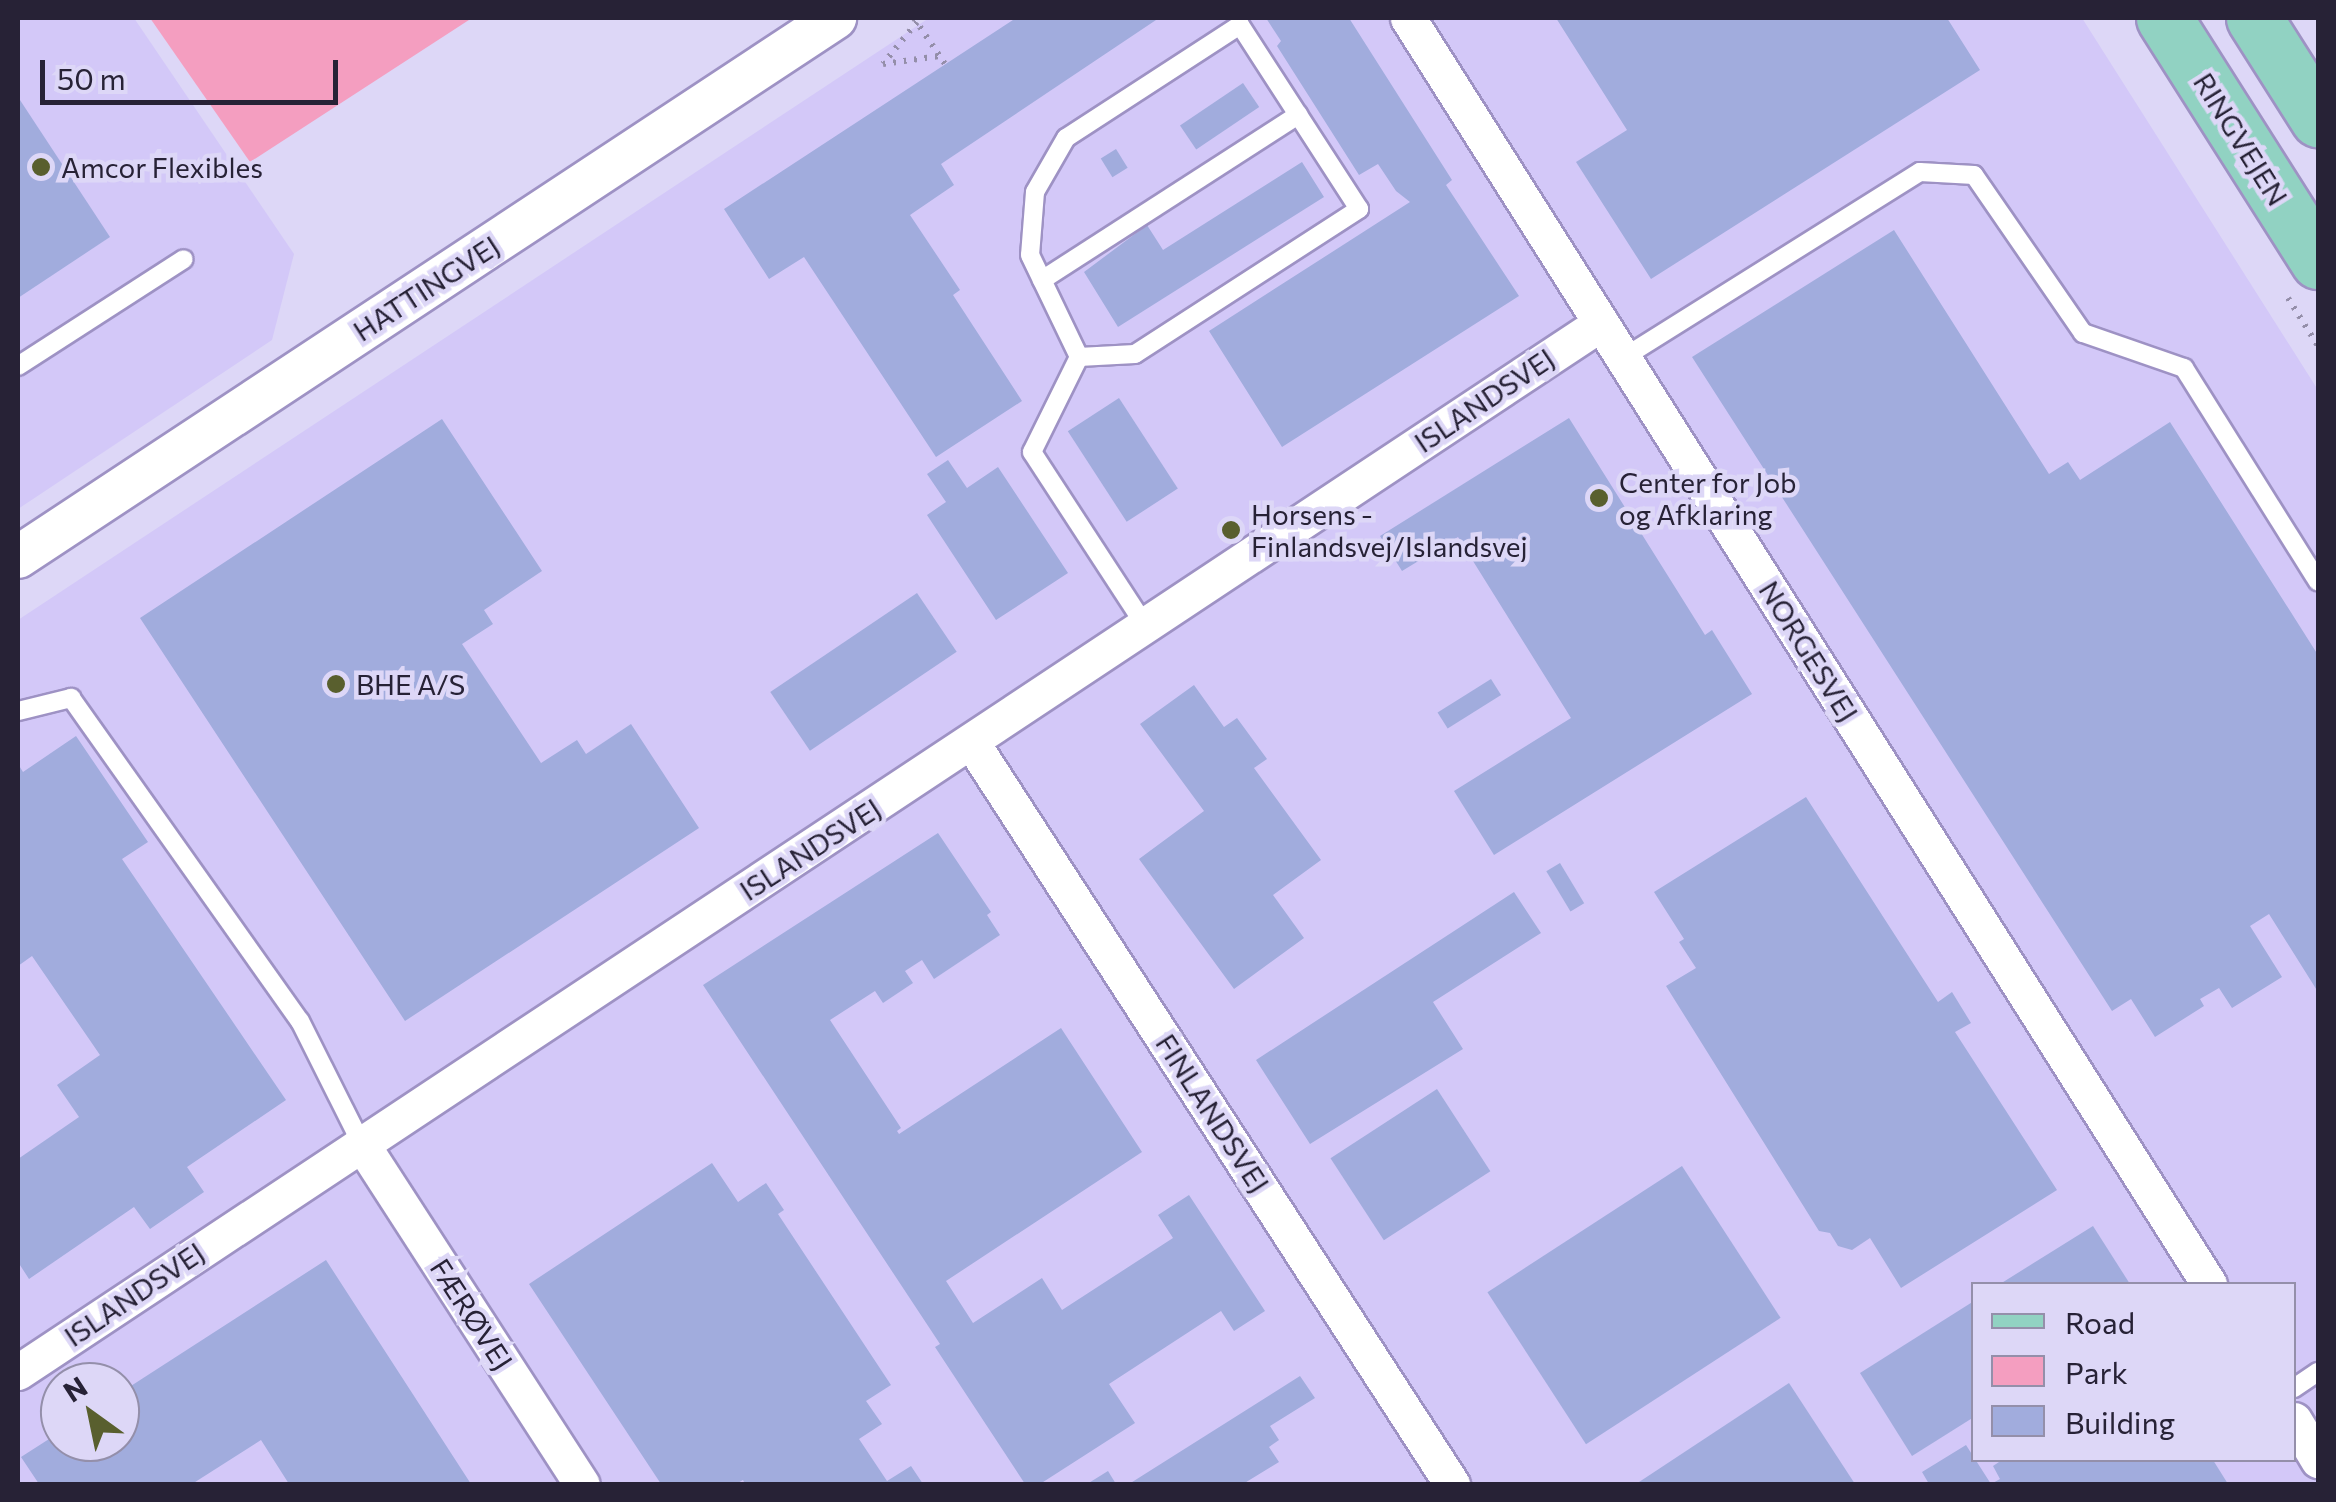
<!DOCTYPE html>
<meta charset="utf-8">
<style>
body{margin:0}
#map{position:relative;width:2336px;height:1502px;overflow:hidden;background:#ddd7f7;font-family:Commissioner,sans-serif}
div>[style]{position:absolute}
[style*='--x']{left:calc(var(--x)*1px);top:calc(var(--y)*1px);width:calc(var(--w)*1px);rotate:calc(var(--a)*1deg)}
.built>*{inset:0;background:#d3c8f8}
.green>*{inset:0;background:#f49ec0}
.building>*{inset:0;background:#a1acdd;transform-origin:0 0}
.path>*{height:6px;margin-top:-3px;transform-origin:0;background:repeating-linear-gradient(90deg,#948ea9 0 2.5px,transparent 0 10.5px)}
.roads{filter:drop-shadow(2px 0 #9e92c4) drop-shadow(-2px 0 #9e92c4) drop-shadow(0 2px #9e92c4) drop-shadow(0 -2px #9e92c4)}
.service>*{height:18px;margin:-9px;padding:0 9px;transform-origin:9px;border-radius:9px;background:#fff}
.minor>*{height:35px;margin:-17.5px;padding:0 17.5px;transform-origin:17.5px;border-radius:17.5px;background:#fff}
.tertiary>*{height:42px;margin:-21px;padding:0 21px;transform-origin:21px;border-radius:21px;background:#fff}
.primary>*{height:55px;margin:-27.5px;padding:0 27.5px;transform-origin:27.5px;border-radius:27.5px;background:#91d2c2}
.dots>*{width:28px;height:28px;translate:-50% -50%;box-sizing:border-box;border:5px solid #ddd7f7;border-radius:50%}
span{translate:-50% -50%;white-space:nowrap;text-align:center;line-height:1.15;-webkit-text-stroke:9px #ddd7f7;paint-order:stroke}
.street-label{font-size:28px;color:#272236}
.poi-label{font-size:28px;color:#272236}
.left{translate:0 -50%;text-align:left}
.frame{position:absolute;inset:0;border:20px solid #272236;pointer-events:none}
.legend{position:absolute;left:1971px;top:1282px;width:325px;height:180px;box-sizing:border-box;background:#ddd7f7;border:2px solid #948faa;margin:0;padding:12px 18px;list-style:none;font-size:30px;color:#272236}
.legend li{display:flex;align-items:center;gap:20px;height:50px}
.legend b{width:50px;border:2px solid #948faa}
.north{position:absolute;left:40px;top:1362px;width:100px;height:100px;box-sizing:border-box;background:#ddd7f7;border:2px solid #948faa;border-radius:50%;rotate:327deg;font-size:28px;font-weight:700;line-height:40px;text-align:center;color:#272236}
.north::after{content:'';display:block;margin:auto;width:35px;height:45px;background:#595f2e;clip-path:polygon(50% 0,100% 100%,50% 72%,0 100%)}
.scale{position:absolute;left:40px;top:60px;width:298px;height:45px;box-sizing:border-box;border:5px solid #272236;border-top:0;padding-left:12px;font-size:30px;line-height:35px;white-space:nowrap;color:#272236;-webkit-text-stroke:8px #ddd7f7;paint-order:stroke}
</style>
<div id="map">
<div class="built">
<i style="clip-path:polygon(18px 18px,134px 18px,294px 254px,272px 340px,18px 509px)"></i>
<i style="clip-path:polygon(evenodd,929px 18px,2082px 18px,2318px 390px,2318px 1484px,18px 1484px,18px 620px,929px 18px,1974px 1284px,2294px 1284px,2294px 1460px,1974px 1460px,1974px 1284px,929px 18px,60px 1382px,120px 1382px,120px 1442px,60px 1442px,60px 1382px)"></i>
</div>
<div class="green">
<i style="clip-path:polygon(150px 18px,472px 18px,250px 162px)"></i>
</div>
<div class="building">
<i style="clip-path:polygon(1016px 18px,1159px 18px,941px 164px,954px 185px,910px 215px,960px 290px,953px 295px,1022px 401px,936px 457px,804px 257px,769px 279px,724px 209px)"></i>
<i style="clip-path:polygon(1266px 18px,1349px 18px,1452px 180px,1446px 185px,1519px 296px,1282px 447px,1209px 331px,1410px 202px,1396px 191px,1378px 164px,1359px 175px,1277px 46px,1281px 41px)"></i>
<i style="clip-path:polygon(1556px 18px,1947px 18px,1980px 70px,1651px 279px,1576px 162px,1627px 130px)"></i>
<i style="left:1243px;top:83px;width:29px;height:76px;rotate:56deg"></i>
<i style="clip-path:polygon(18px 97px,110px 237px,18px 298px)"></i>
<i style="left:1116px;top:149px;width:22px;height:18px;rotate:58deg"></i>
<i style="clip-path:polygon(1302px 162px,1324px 197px,1118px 327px,1084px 272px,1147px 225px,1163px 250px)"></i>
<i style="clip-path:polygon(1894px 230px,2049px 474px,2068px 462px,2080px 480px,2170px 422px,2318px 655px,2318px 992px,2269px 914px,2250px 926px,2282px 977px,2232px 1008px,2219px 988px,2200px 999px,2204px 1006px,2155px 1037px,2131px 999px,2112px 1011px,1692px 357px)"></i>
<i style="left:1119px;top:398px;width:108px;height:61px;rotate:57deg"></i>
<i style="clip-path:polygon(1569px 418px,1705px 635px,1712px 630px,1752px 694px,1494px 855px,1454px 791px,1571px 718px,1458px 537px,1402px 571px,1380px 536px)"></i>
<i style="clip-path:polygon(442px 419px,542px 571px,484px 610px,493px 624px,462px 644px,541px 763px,577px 740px,586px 754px,631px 724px,699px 828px,405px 1021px,140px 618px)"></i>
<i style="clip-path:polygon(948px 460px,967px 488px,998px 467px,1068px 573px,996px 620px,927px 515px,946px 502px,927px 474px)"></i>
<i style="left:917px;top:593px;width:71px;height:177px;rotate:56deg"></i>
<i style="left:1491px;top:679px;width:19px;height:63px;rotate:58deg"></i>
<i style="clip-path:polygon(1194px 685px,1224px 727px,1237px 718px,1267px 759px,1254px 768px,1321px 860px,1273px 895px,1304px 938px,1234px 989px,1139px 859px,1204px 811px,1140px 724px)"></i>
<i style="clip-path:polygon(76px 736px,148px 842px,122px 859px,286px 1100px,187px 1167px,204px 1192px,150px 1229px,134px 1207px,29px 1279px,18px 1262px,18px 1159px,79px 1117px,57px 1085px,100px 1055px,32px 956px,18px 966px,18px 764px,23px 772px)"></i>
<i style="clip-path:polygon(1806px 797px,1938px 1002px,1952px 992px,1971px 1023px,1955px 1032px,2057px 1190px,1901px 1288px,1870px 1238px,1852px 1250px,1838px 1246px,1830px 1233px,1819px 1231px,1666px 986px,1696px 968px,1679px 942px,1684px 939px,1654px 892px)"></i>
<i style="clip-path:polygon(938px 833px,991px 912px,987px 915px,1000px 935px,934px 979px,922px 960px,905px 971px,913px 983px,883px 1003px,875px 991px,830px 1020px,901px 1128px,897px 1131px,899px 1134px,1061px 1028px,1142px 1152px,946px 1281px,973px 1323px,1042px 1278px,1062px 1310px,1173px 1238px,1158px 1215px,1189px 1195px,1265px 1311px,1234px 1331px,1221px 1311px,1109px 1384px,1135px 1423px,1040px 1484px,1025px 1484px,935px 1347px,940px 1344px,703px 985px)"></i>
<i style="left:1560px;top:863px;width:47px;height:16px;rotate:59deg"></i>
<i style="clip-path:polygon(1514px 892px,1541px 933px,1433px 1002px,1463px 1049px,1310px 1144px,1256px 1060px)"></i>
<i style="left:1437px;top:1089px;width:98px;height:127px;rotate:57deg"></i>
<i style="clip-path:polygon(712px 1163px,738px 1202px,766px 1183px,784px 1210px,778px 1214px,891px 1385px,866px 1401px,882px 1424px,859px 1439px,887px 1481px,911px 1466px,923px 1484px,745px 1484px,743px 1480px,736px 1484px,661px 1484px,529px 1284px)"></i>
<i style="left:1682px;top:1166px;width:181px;height:232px;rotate:57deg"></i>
<i style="clip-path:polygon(2093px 1226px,2130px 1284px,2000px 1284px)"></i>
<i style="clip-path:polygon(326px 1260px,471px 1484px,289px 1484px,261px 1440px,192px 1484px,39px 1484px,21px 1457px,60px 1432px,60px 1442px,120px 1442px,120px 1393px)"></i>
<i style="clip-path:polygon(1974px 1301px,1974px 1417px,1912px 1456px,1860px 1373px)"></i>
<i style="clip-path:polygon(1300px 1376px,1315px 1398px,1270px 1426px,1279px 1440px,1269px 1447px,1279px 1462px,1243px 1484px,1129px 1484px)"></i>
<i style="clip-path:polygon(1789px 1383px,1855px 1484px,1636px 1484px)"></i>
<i style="clip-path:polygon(1966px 1445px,1991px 1484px,2000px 1479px,1993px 1466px,2002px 1460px,2213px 1460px,2228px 1484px,1929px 1484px,1922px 1472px)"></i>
<i style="clip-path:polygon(1108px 1471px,1116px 1484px,1087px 1484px)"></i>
</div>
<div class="path">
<i style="--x:914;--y:18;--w:55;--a:56"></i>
<i style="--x:917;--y:22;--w:54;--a:129"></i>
<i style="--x:883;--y:64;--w:57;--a:-8.1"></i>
<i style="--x:2288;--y:298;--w:57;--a:58"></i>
</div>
<div class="roads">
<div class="service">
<i style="--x:1042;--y:280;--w:305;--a:-32.8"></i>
<i style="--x:1079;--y:357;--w:56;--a:-3.1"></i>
<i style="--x:1135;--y:354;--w:267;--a:-32.9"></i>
<i style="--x:1359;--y:209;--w:219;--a:-122.9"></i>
<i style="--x:1240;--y:25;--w:207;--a:147"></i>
<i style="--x:1066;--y:138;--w:62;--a:119.9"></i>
<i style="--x:1035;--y:192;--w:63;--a:94.5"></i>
<i style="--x:1030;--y:255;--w:113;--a:64.3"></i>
<i style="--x:1079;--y:357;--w:106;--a:116.3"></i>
<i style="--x:1032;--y:452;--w:209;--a:56.9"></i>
<i style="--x:1623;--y:358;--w:350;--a:-32.1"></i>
<i style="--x:1920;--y:172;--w:54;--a:3.2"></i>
<i style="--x:1974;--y:175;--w:192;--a:55.4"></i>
<i style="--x:2083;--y:333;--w:107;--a:19.1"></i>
<i style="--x:2184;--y:368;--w:252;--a:57.9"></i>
<i style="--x:18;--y:366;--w:197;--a:-32.8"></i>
<i style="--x:18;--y:711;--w:55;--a:-13.8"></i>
<i style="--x:71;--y:698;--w:396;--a:54.7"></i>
<i style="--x:300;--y:1021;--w:136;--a:63.4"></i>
<i style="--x:2294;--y:1388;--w:29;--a:-34"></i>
</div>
<div class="minor">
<i style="--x:1408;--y:18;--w:1498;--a:57.68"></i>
<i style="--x:972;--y:743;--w:883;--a:57.07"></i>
<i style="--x:361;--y:1143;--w:406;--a:57.1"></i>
<i style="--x:18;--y:1372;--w:1899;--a:-33.53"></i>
<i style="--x:2294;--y:1420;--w:47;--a:59"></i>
</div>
<div class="tertiary">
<i style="--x:18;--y:557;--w:979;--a:-33.41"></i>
</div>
<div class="primary">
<i style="--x:2164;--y:18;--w:288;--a:57.6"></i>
<i style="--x:2254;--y:18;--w:120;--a:57.6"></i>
</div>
</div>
<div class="dots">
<i style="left:41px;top:167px;background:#595f2e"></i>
<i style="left:1599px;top:498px;background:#595f2e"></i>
<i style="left:1231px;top:530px;background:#595f2e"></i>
<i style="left:336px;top:684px;background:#595f2e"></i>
</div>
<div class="street-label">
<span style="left:2241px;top:139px;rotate:58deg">RINGVEJEN</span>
<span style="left:426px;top:288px;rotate:-33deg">HATTINGVEJ</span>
<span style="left:1484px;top:400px;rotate:-34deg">ISLANDSVEJ</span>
<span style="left:1809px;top:651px;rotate:58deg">NORGESVEJ</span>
<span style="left:810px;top:849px;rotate:-33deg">ISLANDSVEJ</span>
<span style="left:1213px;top:1113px;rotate:57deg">FINLANDSVEJ</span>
<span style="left:134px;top:1294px;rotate:-34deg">ISLANDSVEJ</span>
<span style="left:472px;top:1314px;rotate:57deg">FÆRØVEJ</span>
</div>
<div class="poi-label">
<span class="left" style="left:61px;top:167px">Amcor Flexibles</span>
<span class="left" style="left:1619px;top:498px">Center for Job<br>og Afklaring</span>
<span class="left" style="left:1251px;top:530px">Horsens -<br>Finlandsvej/Islandsvej</span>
<span class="left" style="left:356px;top:684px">BHE A/S</span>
</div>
<div class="frame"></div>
<ul class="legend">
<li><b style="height:12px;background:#91d2c2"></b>Road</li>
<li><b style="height:28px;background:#f49ec0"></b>Park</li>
<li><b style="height:28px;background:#a1acdd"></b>Building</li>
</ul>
<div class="north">N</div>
<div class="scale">50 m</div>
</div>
